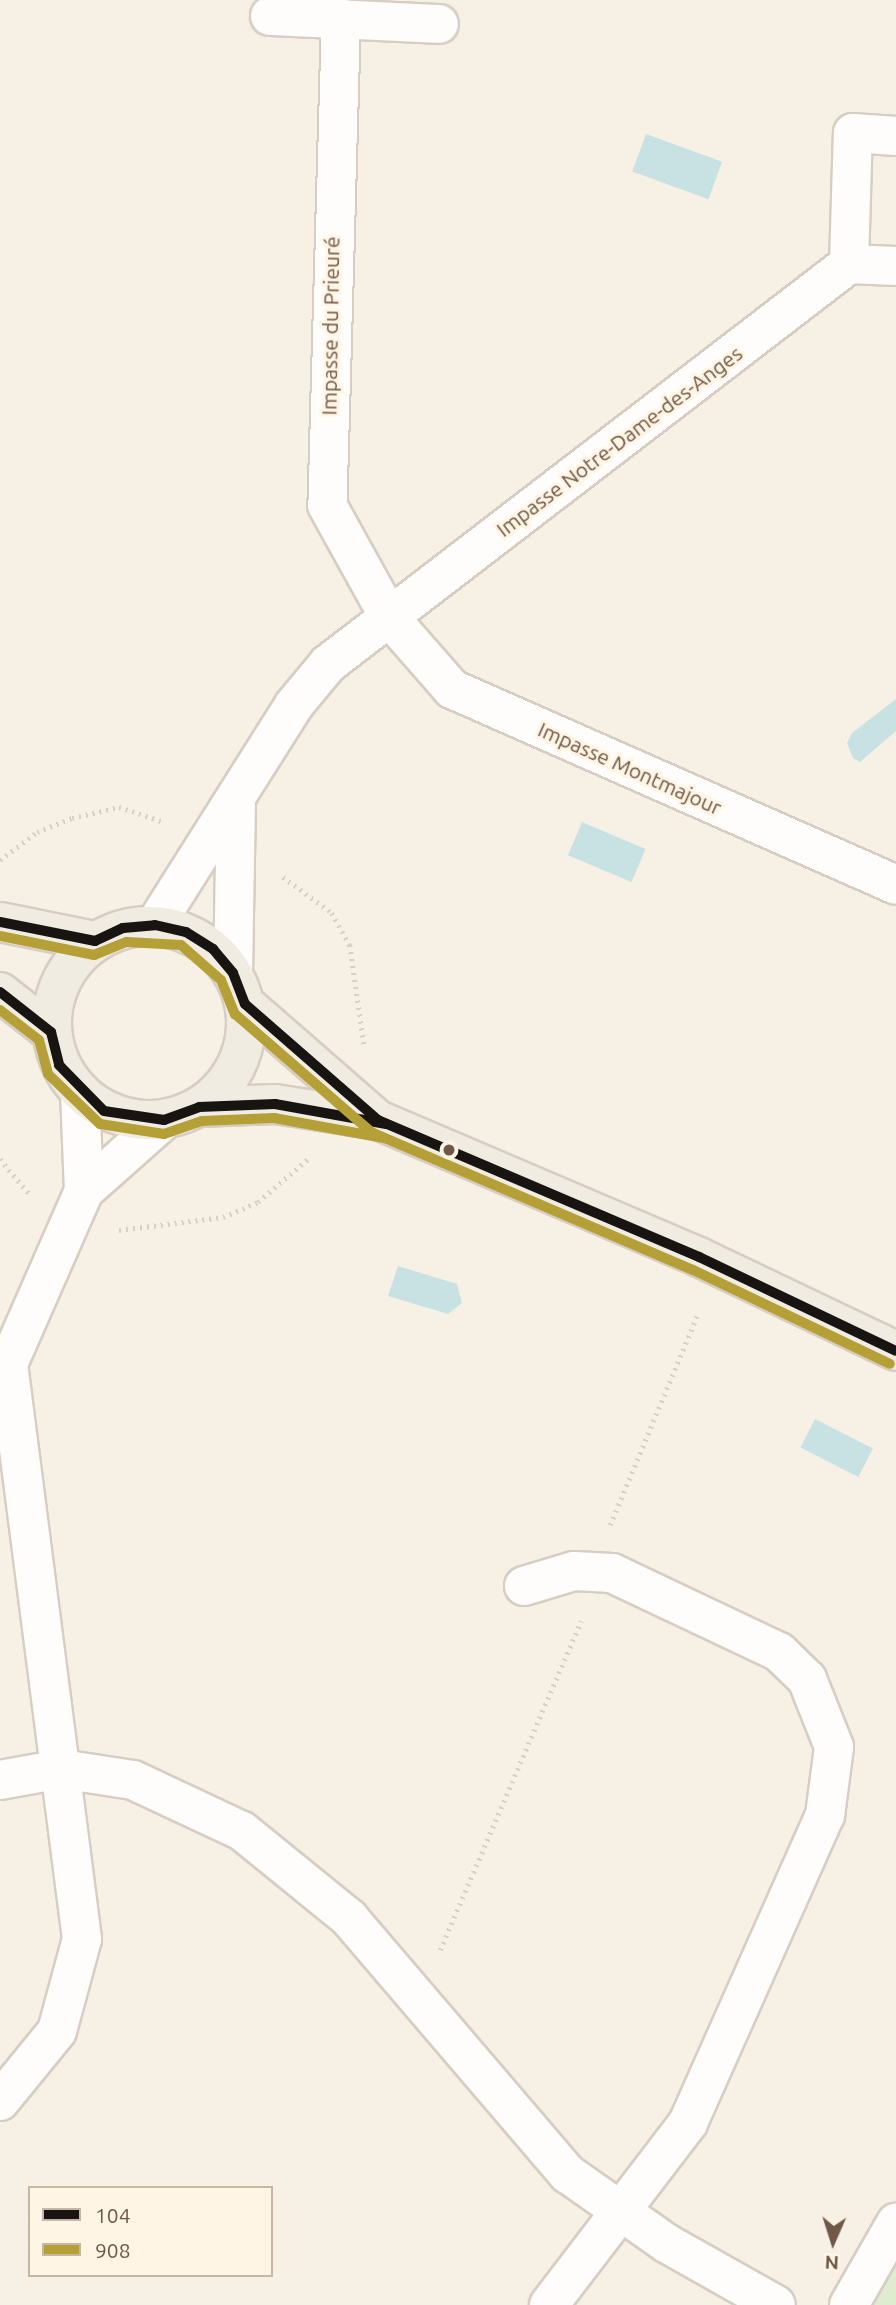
<!DOCTYPE html>
<meta charset="utf-8">
<style>
body{margin:0}
#map{position:relative;width:896px;height:2305px;overflow:hidden;background:#f6f0e5;font-family:Ubuntu,sans-serif}
div>[style]{position:absolute}
[style*='--x']{left:calc(var(--x)*1px);top:calc(var(--y)*1px);width:calc(var(--w)*1px);rotate:calc(var(--a)*1deg)}
.green>*{inset:0;background:#e0ecd0}
.water>*{inset:0;background:#c8e2e4;transform-origin:0 0}
.path>*{height:4.5px;margin-top:-2.25px;transform-origin:0;background:repeating-linear-gradient(90deg,#d7cfc8 0 2px,transparent 0 7px)}
.roads{filter:drop-shadow(2px 0 #d7cdc3) drop-shadow(-2px 0 #d7cdc3) drop-shadow(0 2px #d7cdc3) drop-shadow(0 -2px #d7cdc3)}
.minor>*{height:38px;margin:-19px;padding:0 19px;transform-origin:19px;border-radius:19px;background:#fefdfb}
.primary>*{height:38px;margin:-19px;padding:0 19px;transform-origin:19px;border-radius:19px;background:#f1ece2}
.primary>.ring{margin:-19px;padding:0;box-sizing:content-box;background:none;border:38px solid #f1ece2;border-radius:50%}
.bus-1>*{height:10px;margin:-5px;padding:0 5px;transform-origin:5px;border-radius:5px;background:#171412}
.bus-2>*{height:10px;margin:-5px;padding:0 5px;transform-origin:5px;border-radius:5px;background:#b4a036}
.dots>*{width:19px;height:19px;translate:-50% -50%;box-sizing:border-box;border:4px solid #fff5e4;border-radius:50%}
span{translate:-50% -50%;white-space:nowrap;text-align:center;line-height:1.15;-webkit-text-stroke:6px #fff5e4;paint-order:stroke}
.street-label{font-size:21px;color:#715747}
.legend{position:absolute;left:28px;top:2186px;width:245px;height:91px;box-sizing:border-box;background:#fff5e4;border:2px solid #c6b6a5;margin:0;padding:9px 12px;list-style:none;font-size:21px;color:#715747}
.legend li{display:flex;align-items:center;gap:14px;height:35px}
.legend b{width:35px;border:2px solid #c6b6a5}
.north{position:absolute;left:798px;top:2207px;width:70px;height:70px;-webkit-text-stroke:5px #fff5e4;paint-order:stroke;rotate:183deg;font-size:19px;font-weight:700;line-height:28px;text-align:center;color:#715747}
.north::after{content:'';display:block;margin:auto;width:24px;height:32px;background:#715747;clip-path:polygon(50% 0,100% 100%,50% 72%,0 100%)}
</style>
<div id="map">
<div class="green">
<i style="clip-path:polygon(896px 2263px,896px 2305px,871px 2305px,889px 2276px)"></i>
</div>
<div class="water">
<i style="left:646px;top:134px;width:81px;height:40px;rotate:20deg"></i>
<i style="clip-path:polygon(896px 699px,896px 731px,860px 762px,853px 758px,847px 743px,852px 733px)"></i>
<i style="left:582px;top:822px;width:69px;height:36px;rotate:23deg"></i>
<i style="clip-path:polygon(398px 1266px,457px 1284px,462px 1303px,448px 1314px,388px 1296px)"></i>
<i style="left:815px;top:1419px;width:65px;height:32px;rotate:27deg"></i>
</div>
<div class="path">
<i style="--x:0;--y:860;--w:46;--a:-37.1"></i>
<i style="--x:37;--y:832;--w:38;--a:-22"></i>
<i style="--x:72;--y:818;--w:48;--a:-13.2"></i>
<i style="--x:119;--y:807;--w:47;--a:18.4"></i>
<i style="--x:283;--y:877;--w:61;--a:36.3"></i>
<i style="--x:332;--y:913;--w:37;--a:61"></i>
<i style="--x:350;--y:945;--w:100;--a:82"></i>
<i style="--x:0;--y:1159;--w:48;--a:50"></i>
<i style="--x:119;--y:1230;--w:105;--a:-7.1"></i>
<i style="--x:223;--y:1217;--w:38;--a:-23"></i>
<i style="--x:258;--y:1202;--w:66;--a:-40.7"></i>
<i style="--x:610;--y:1525;--w:226;--a:-67.4"></i>
<i style="--x:440;--y:1950;--w:358;--a:-66.8"></i>
</div>
<div class="roads">
<div class="minor">
<i style="--x:270;--y:16;--w:169;--a:2.7"></i>
<i style="--x:341;--y:18;--w:487;--a:91.6"></i>
<i style="--x:327;--y:505;--w:128;--a:61"></i>
<i style="--x:389;--y:617;--w:96;--a:48.8"></i>
<i style="--x:452;--y:689;--w:485;--a:23.8"></i>
<i style="--x:849;--y:264;--w:131;--a:-88.3"></i>
<i style="--x:853;--y:133;--w:43;--a:4"></i>
<i style="--x:849;--y:264;--w:47;--a:2.4"></i>
<i style="--x:155;--y:925;--w:260;--a:-57.7"></i>
<i style="--x:294;--y:705;--w:53;--a:-50.3"></i>
<i style="--x:328;--y:664;--w:657;--a:-37.52"></i>
<i style="--x:233;--y:973;--w:171;--a:-89"></i>
<i style="--x:80;--y:1092;--w:99;--a:87.7"></i>
<i style="--x:524;--y:1586;--w:52;--a:-16.7"></i>
<i style="--x:574;--y:1571;--w:38;--a:3"></i>
<i style="--x:612;--y:1573;--w:185;--a:25.3"></i>
<i style="--x:779;--y:1652;--w:39;--a:44"></i>
<i style="--x:807;--y:1679;--w:73;--a:68.3"></i>
<i style="--x:834;--y:1747;--w:69;--a:97.5"></i>
<i style="--x:825;--y:1815;--w:337;--a:114"></i>
<i style="--x:688;--y:2123;--w:229;--a:127.4"></i>
<i style="--x:0;--y:1780;--w:62;--a:-10.2"></i>
<i style="--x:61;--y:1769;--w:73;--a:8.7"></i>
<i style="--x:133;--y:1780;--w:120;--a:25.1"></i>
<i style="--x:242;--y:1831;--w:138;--a:39.1"></i>
<i style="--x:349;--y:1918;--w:337;--a:49.5"></i>
<i style="--x:568;--y:2174;--w:120;--a:35.1"></i>
<i style="--x:666;--y:2243;--w:126;--a:29.4"></i>
<i style="--x:0;--y:2101;--w:90;--a:-50.8"></i>
<i style="--x:57;--y:2031;--w:95;--a:-74.8"></i>
<i style="--x:82;--y:1939;--w:580;--a:-97.33"></i>
<i style="--x:8;--y:1364;--w:189;--a:-66.3"></i>
<i style="--x:84;--y:1191;--w:107;--a:-41.6"></i>
<i style="--x:849;--y:2305;--w:95;--a:-60.2"></i>
</div>
<div class="primary">
<i style="--x:0;--y:922;--w:97;--a:11.3"></i>
<i class="ring" style="left:52px;top:926px;width:156px;height:156px"></i>
<i style="--x:0;--y:992;--w:65;--a:38.1"></i>
<i style="--x:245;--y:1004;--w:176;--a:41.1"></i>
<i style="--x:199;--y:1107;--w:76;--a:-2.3"></i>
<i style="--x:275;--y:1104;--w:104;--a:8.8"></i>
<i style="--x:378;--y:1120;--w:349;--a:23.1"></i>
<i style="--x:699;--y:1257;--w:218;--a:25.5"></i>
</div>
</div>
<div class="bus-1">
<i style="--x:0;--y:922;--w:97;--a:11.3"></i>
<i style="--x:95;--y:941;--w:31;--a:-25"></i>
<i style="--x:123;--y:928;--w:32;--a:-5"></i>
<i style="--x:155;--y:925;--w:32;--a:13"></i>
<i style="--x:186;--y:932;--w:32;--a:32"></i>
<i style="--x:213;--y:949;--w:31;--a:50"></i>
<i style="--x:233;--y:973;--w:33;--a:69"></i>
<i style="--x:245;--y:1004;--w:176;--a:41.1"></i>
<i style="--x:378;--y:1120;--w:349;--a:23.1"></i>
<i style="--x:699;--y:1257;--w:218;--a:25.5"></i>
<i style="--x:0;--y:992;--w:65;--a:38.1"></i>
<i style="--x:51;--y:1032;--w:34;--a:76"></i>
<i style="--x:59;--y:1065;--w:64;--a:45.6"></i>
<i style="--x:104;--y:1111;--w:61;--a:8.5"></i>
<i style="--x:164;--y:1120;--w:37;--a:-20"></i>
<i style="--x:199;--y:1107;--w:76;--a:-2.3"></i>
<i style="--x:275;--y:1104;--w:113;--a:10.2"></i>
</div>
<div class="bus-2">
<i style="--x:0;--y:936;--w:96;--a:11.4"></i>
<i style="--x:94;--y:955;--w:35;--a:-22"></i>
<i style="--x:127;--y:942;--w:54;--a:3.2"></i>
<i style="--x:181;--y:945;--w:53;--a:41.2"></i>
<i style="--x:221;--y:980;--w:37;--a:68"></i>
<i style="--x:235;--y:1014;--w:180;--a:40.9"></i>
<i style="--x:371;--y:1132;--w:350;--a:23.2"></i>
<i style="--x:693;--y:1270;--w:218;--a:25.5"></i>
<i style="--x:0;--y:1010;--w:49;--a:37.6"></i>
<i style="--x:39;--y:1040;--w:35;--a:75"></i>
<i style="--x:48;--y:1074;--w:72;--a:43.9"></i>
<i style="--x:100;--y:1124;--w:65;--a:8.9"></i>
<i style="--x:164;--y:1134;--w:40;--a:-18.9"></i>
<i style="--x:202;--y:1121;--w:72;--a:-2.4"></i>
<i style="--x:274;--y:1118;--w:112;--a:10.3"></i>
</div>
<div class="dots">
<i style="left:449px;top:1150px;background:#715747"></i>
</div>
<div class="street-label">
<span style="left:330px;top:326px;rotate:-89deg">Impasse du Prieuré</span>
<span style="left:619px;top:441px;rotate:-37deg">Impasse Notre-Dame-des-Anges</span>
<span style="left:630px;top:768px;rotate:24deg">Impasse Montmajour</span>
</div>
<ul class="legend">
<li><b style="height:9px;background:#171412"></b>104</li>
<li><b style="height:9px;background:#b4a036"></b>908</li>
</ul>
<div class="north">N</div>
</div>
